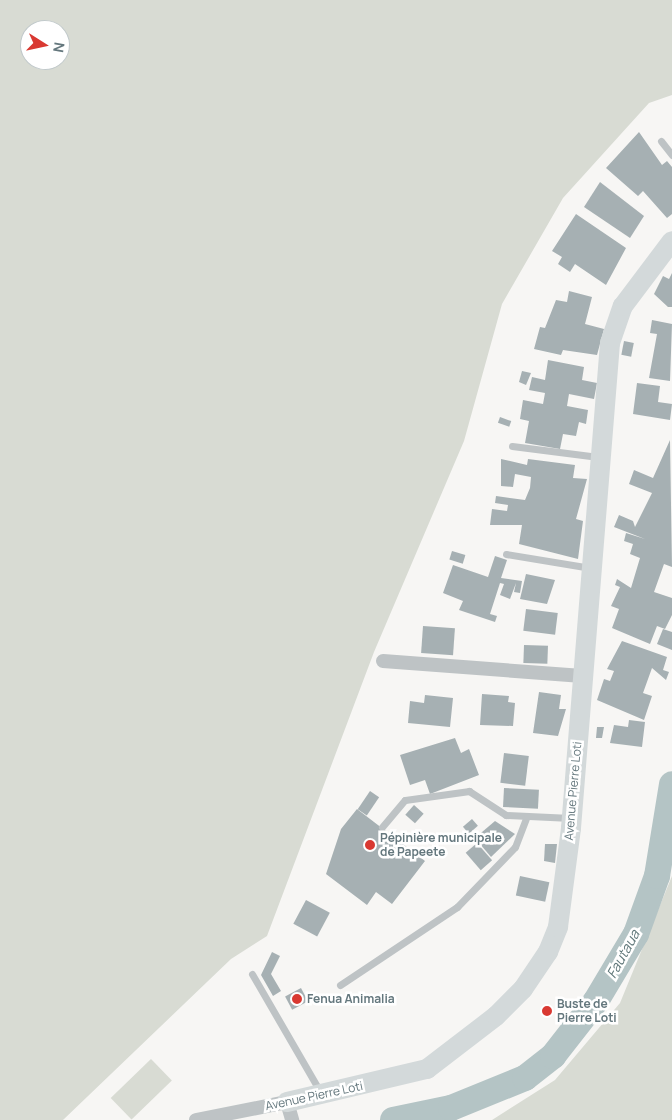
<!DOCTYPE html>
<meta charset="utf-8">
<style>
body{margin:0}
#map{position:relative;width:672px;height:1120px;overflow:hidden;background:#f7f6f4;font-family:Manrope,sans-serif}
div>[style]{position:absolute}
[style*='--x']{left:calc(var(--x)*1px);top:calc(var(--y)*1px);width:calc(var(--w)*1px);rotate:calc(var(--a)*1deg)}
.green>*{inset:0;background:#d8dbd3;transform-origin:0 0}
.river>*{height:26px;margin:-13px;padding:0 13px;transform-origin:13px;border-radius:13px;background:#b4c4c5}
.building>*{inset:0;background:#a6b0b3;transform-origin:0 0}
.lane>*{height:7px;margin:-3.5px;padding:0 3.5px;transform-origin:3.5px;border-radius:3.5px;background:#bec3c5}
.street>*{height:14px;margin:-7px;padding:0 7px;transform-origin:7px;border-radius:7px;background:#bec3c5}
.secondary>*{height:20px;margin:-10px;padding:0 10px;transform-origin:10px;border-radius:10px;background:#d3d9da}
.dots>*{width:14px;height:14px;translate:-50% -50%;box-sizing:border-box;border:2px solid #fff;border-radius:50%}
span{translate:-50% -50%;white-space:nowrap;text-align:center;line-height:1.15;-webkit-text-stroke:5px #fff;paint-order:stroke}
.street-label{font-size:12px;color:#64777d}
.poi-label{font-size:12px;color:#64777d;font-weight:700}
.left{translate:0 -50%;text-align:left}
.water-label{font-size:14px;color:#5e7678;font-style:italic}
.north{position:absolute;left:20px;top:20px;width:50px;height:50px;box-sizing:border-box;background:#fff;border:1px solid #c1c9cb;border-radius:50%;rotate:100deg;font-size:14px;font-weight:700;line-height:20px;text-align:center;color:#64777d}
.north::after{content:'';display:block;margin:auto;width:18px;height:22px;background:#d93932;clip-path:polygon(50% 0,100% 100%,50% 72%,0 100%)}
</style>
<div id="map">
<div class="green">
<i style="clip-path:polygon(evenodd,0 0,672px 0,672px 95px,649px 103px,563px 198px,502px 304px,464px 441px,374px 652px,267px 936px,231px 959px,63px 1120px,0 1120px,0 0,30px 30px,60px 30px,60px 60px,30px 60px,30px 30px)"></i>
<i style="clip-path:polygon(672px 876px,672px 1120px,492px 1120px,555px 1080px,620px 1003px)"></i>
<i style="left:151px;top:1059px;width:30px;height:56px;rotate:46deg"></i>
</div>
<div class="river">
<i style="--x:393;--y:1120;--w:59;--a:-11.7"></i>
<i style="--x:451;--y:1108;--w:80;--a:-22.1"></i>
<i style="--x:525;--y:1078;--w:36;--a:-38"></i>
<i style="--x:553;--y:1056;--w:70;--a:-52"></i>
<i style="--x:596;--y:1001;--w:78;--a:-59.2"></i>
<i style="--x:636;--y:934;--w:62;--a:-70.1"></i>
<i style="--x:657;--y:876;--w:93;--a:-80.7"></i>
</div>
<div class="building">
<i style="clip-path:polygon(639px 132px,662px 165px,667px 161px,672px 167px,672px 214px,667px 218px,643px 191px,638px 196px,606px 168px)"></i>
<i style="clip-path:polygon(600px 182px,644px 216px,630px 238px,584px 207px)"></i>
<i style="clip-path:polygon(576px 214px,626px 248px,606px 285px,575px 264px,570px 272px,558px 264px,562px 257px,552px 251px)"></i>
<i style="clip-path:polygon(672px 273px,672px 307px,668px 307px,654px 294px,663px 276px,669px 279px)"></i>
<i style="clip-path:polygon(569px 291px,592px 297px,585px 324px,604px 329px,597px 355px,563px 350px,561px 355px,534px 349px,540px 327px,545px 328px,556px 300px,567px 302px)"></i>
<i style="clip-path:polygon(652px 320px,672px 324px,670px 381px,649px 378px,657px 334px,650px 333px)"></i>
<i style="left:624px;top:341px;width:10px;height:14px;rotate:11deg"></i>
<i style="clip-path:polygon(548px 360px,584px 367px,582px 380px,597px 383px,594px 399px,569px 394px,567px 406px,588px 410px,586px 424px,579px 422px,576px 436px,563px 434px,560px 449px,525px 443px,529px 421px,520px 419px,523px 400px,543px 404px,545px 393px,529px 390px,532px 377px,545px 380px)"></i>
<i style="clip-path:polygon(522px 371px,531px 373px,526px 385px,519px 382px)"></i>
<i style="clip-path:polygon(637px 383px,660px 386px,658px 402px,672px 404px,670px 420px,633px 414px)"></i>
<i style="left:500px;top:417px;width:12px;height:6px;rotate:20deg"></i>
<i style="clip-path:polygon(670px 440px,672px 567px,664px 564px,654px 592px,672px 598px,672px 615px,665px 629px,657px 626px,650px 644px,612px 628px,619px 609px,611px 606px,620px 587px,615px 585px,617px 579px,631px 588px,640px 558px,630px 554px,633px 544px,624px 541px,626px 533px,645px 539px,614px 527px,619px 515px,633px 521px,635px 527px,652px 493px,629px 484px,634px 470px,653px 478px)"></i>
<i style="clip-path:polygon(501px 459px,527px 465px,528px 459px,575px 465px,573px 478px,587px 479px,576px 519px,583px 521px,578px 559px,519px 544px,522px 525px,490px 525px,492px 509px,507px 511px,508px 505px,495px 503px,496px 496px,525px 500px,530px 488px,531px 477px,515px 474px,513px 487px,501px 486px)"></i>
<i style="left:452px;top:551px;width:14px;height:9px;rotate:17deg"></i>
<i style="clip-path:polygon(495px 556px,507px 560px,501px 578px,522px 581px,520px 593px,514px 592px,516px 583px,510px 599px,500px 595px,504px 584px,500px 583px,490px 614px,497px 616px,495px 622px,459px 610px,463px 601px,443px 593px,453px 565px,488px 577px)"></i>
<i style="clip-path:polygon(526px 574px,555px 580px,547px 604px,520px 599px)"></i>
<i style="left:526px;top:609px;width:32px;height:22px;rotate:7deg"></i>
<i style="left:423px;top:626px;width:32px;height:27px;rotate:4deg"></i>
<i style="clip-path:polygon(663px 629px,672px 632px,672px 650px,657px 644px)"></i>
<i style="clip-path:polygon(622px 641px,667px 657px,663px 670px,669px 672px,666px 680px,652px 668px,643px 693px,652px 696px,644px 720px,597px 700px,604px 679px,610px 681px,614px 671px,607px 669px)"></i>
<i style="left:524px;top:645px;width:24px;height:18px;rotate:2deg"></i>
<i style="clip-path:polygon(539px 692px,561px 695px,559px 709px,566px 709px,558px 736px,533px 733px)"></i>
<i style="clip-path:polygon(482px 694px,509px 696px,508px 702px,515px 703px,513px 726px,480px 725px)"></i>
<i style="clip-path:polygon(425px 695px,453px 698px,450px 727px,408px 723px,410px 701px,424px 703px)"></i>
<i style="clip-path:polygon(629px 720px,645px 722px,642px 747px,610px 743px,614px 725px,628px 727px)"></i>
<i style="clip-path:polygon(597px 727px,604px 727px,602px 738px,596px 738px)"></i>
<i style="clip-path:polygon(455px 738px,461px 753px,469px 749px,479px 775px,430px 794px,425px 780px,410px 785px,400px 755px)"></i>
<i style="left:504px;top:753px;width:25px;height:30px;rotate:7deg"></i>
<i style="left:504px;top:788px;width:35px;height:19px;rotate:3deg"></i>
<i style="left:370px;top:791px;width:11px;height:22px;rotate:34deg"></i>
<i style="left:414px;top:805px;width:13px;height:13px;rotate:42deg"></i>
<i style="clip-path:polygon(357px 809px,425px 861px,392px 904px,376px 892px,367px 905px,326px 874px,341px 829px)"></i>
<i style="left:472px;top:819px;width:9px;height:12px;rotate:49deg"></i>
<i style="clip-path:polygon(495px 821px,515px 834px,491px 857px,475px 838px)"></i>
<i style="left:477px;top:843px;width:23px;height:15px;rotate:49deg"></i>
<i style="clip-path:polygon(545px 844px,557px 844px,555px 863px,544px 861px)"></i>
<i style="left:520px;top:876px;width:30px;height:20px;rotate:12deg"></i>
<i style="left:306px;top:900px;width:27px;height:27px;rotate:28deg"></i>
<i style="clip-path:polygon(272px 952px,280px 956px,271px 974px,281px 991px,273px 996px,261px 975px)"></i>
<i style="left:301px;top:988px;width:15px;height:18px;rotate:62deg"></i>
</div>
<div class="lane">
<i style="--x:661;--y:141;--w:18;--a:52"></i>
<i style="--x:512;--y:446;--w:87;--a:7.3"></i>
<i style="--x:506;--y:554;--w:86;--a:9.4"></i>
<i style="--x:382;--y:827;--w:35;--a:-50"></i>
<i style="--x:405;--y:800;--w:65;--a:-8"></i>
<i style="--x:469;--y:791;--w:44;--a:33"></i>
<i style="--x:506;--y:815;--w:65;--a:2.6"></i>
<i style="--x:252;--y:974;--w:138;--a:59.9"></i>
<i style="--x:340;--y:985;--w:141;--a:-33.7"></i>
<i style="--x:457;--y:907;--w:83;--a:-46"></i>
<i style="--x:515;--y:847;--w:31;--a:-69"></i>
</div>
<div class="street">
<i style="--x:383;--y:661;--w:200;--a:4.3"></i>
<i style="--x:196;--y:1120;--w:93;--a:-11.2"></i>
<i style="--x:287;--y:1102;--w:19;--a:74"></i>
</div>
<div class="secondary">
<i style="--x:287;--y:1102;--w:144;--a:-13.3"></i>
<i style="--x:427;--y:1069;--w:87;--a:-37.5"></i>
<i style="--x:496;--y:1016;--w:38;--a:-45"></i>
<i style="--x:523;--y:989;--w:45;--a:-56"></i>
<i style="--x:548;--y:952;--w:27;--a:-68"></i>
<i style="--x:558;--y:927;--w:100;--a:-82.5"></i>
<i style="--x:571;--y:828;--w:487;--a:-85.4"></i>
<i style="--x:610;--y:343;--w:39;--a:-71"></i>
<i style="--x:623;--y:306;--w:81;--a:-53"></i>
</div>
<div class="dots">
<i style="left:370px;top:845px;background:#d93932"></i>
<i style="left:297px;top:999px;background:#d93932"></i>
<i style="left:547px;top:1011px;background:#d93932"></i>
</div>
<div class="street-label">
<span style="left:573px;top:791px;rotate:-85deg">Avenue Pierre Loti</span>
<span style="left:314px;top:1096px;rotate:-12deg">Avenue Pierre Loti</span>
</div>
<div class="poi-label">
<span class="left" style="left:380px;top:845px">Pépinière municipale<br>de Papeete</span>
<span class="left" style="left:307px;top:999px">Fenua Animalia</span>
<span class="left" style="left:557px;top:1011px">Buste de<br>Pierre Loti</span>
</div>
<div class="water-label">
<span style="left:623px;top:954px;rotate:-61deg">Fautaua</span>
</div>
<div class="north">N</div>
</div>
